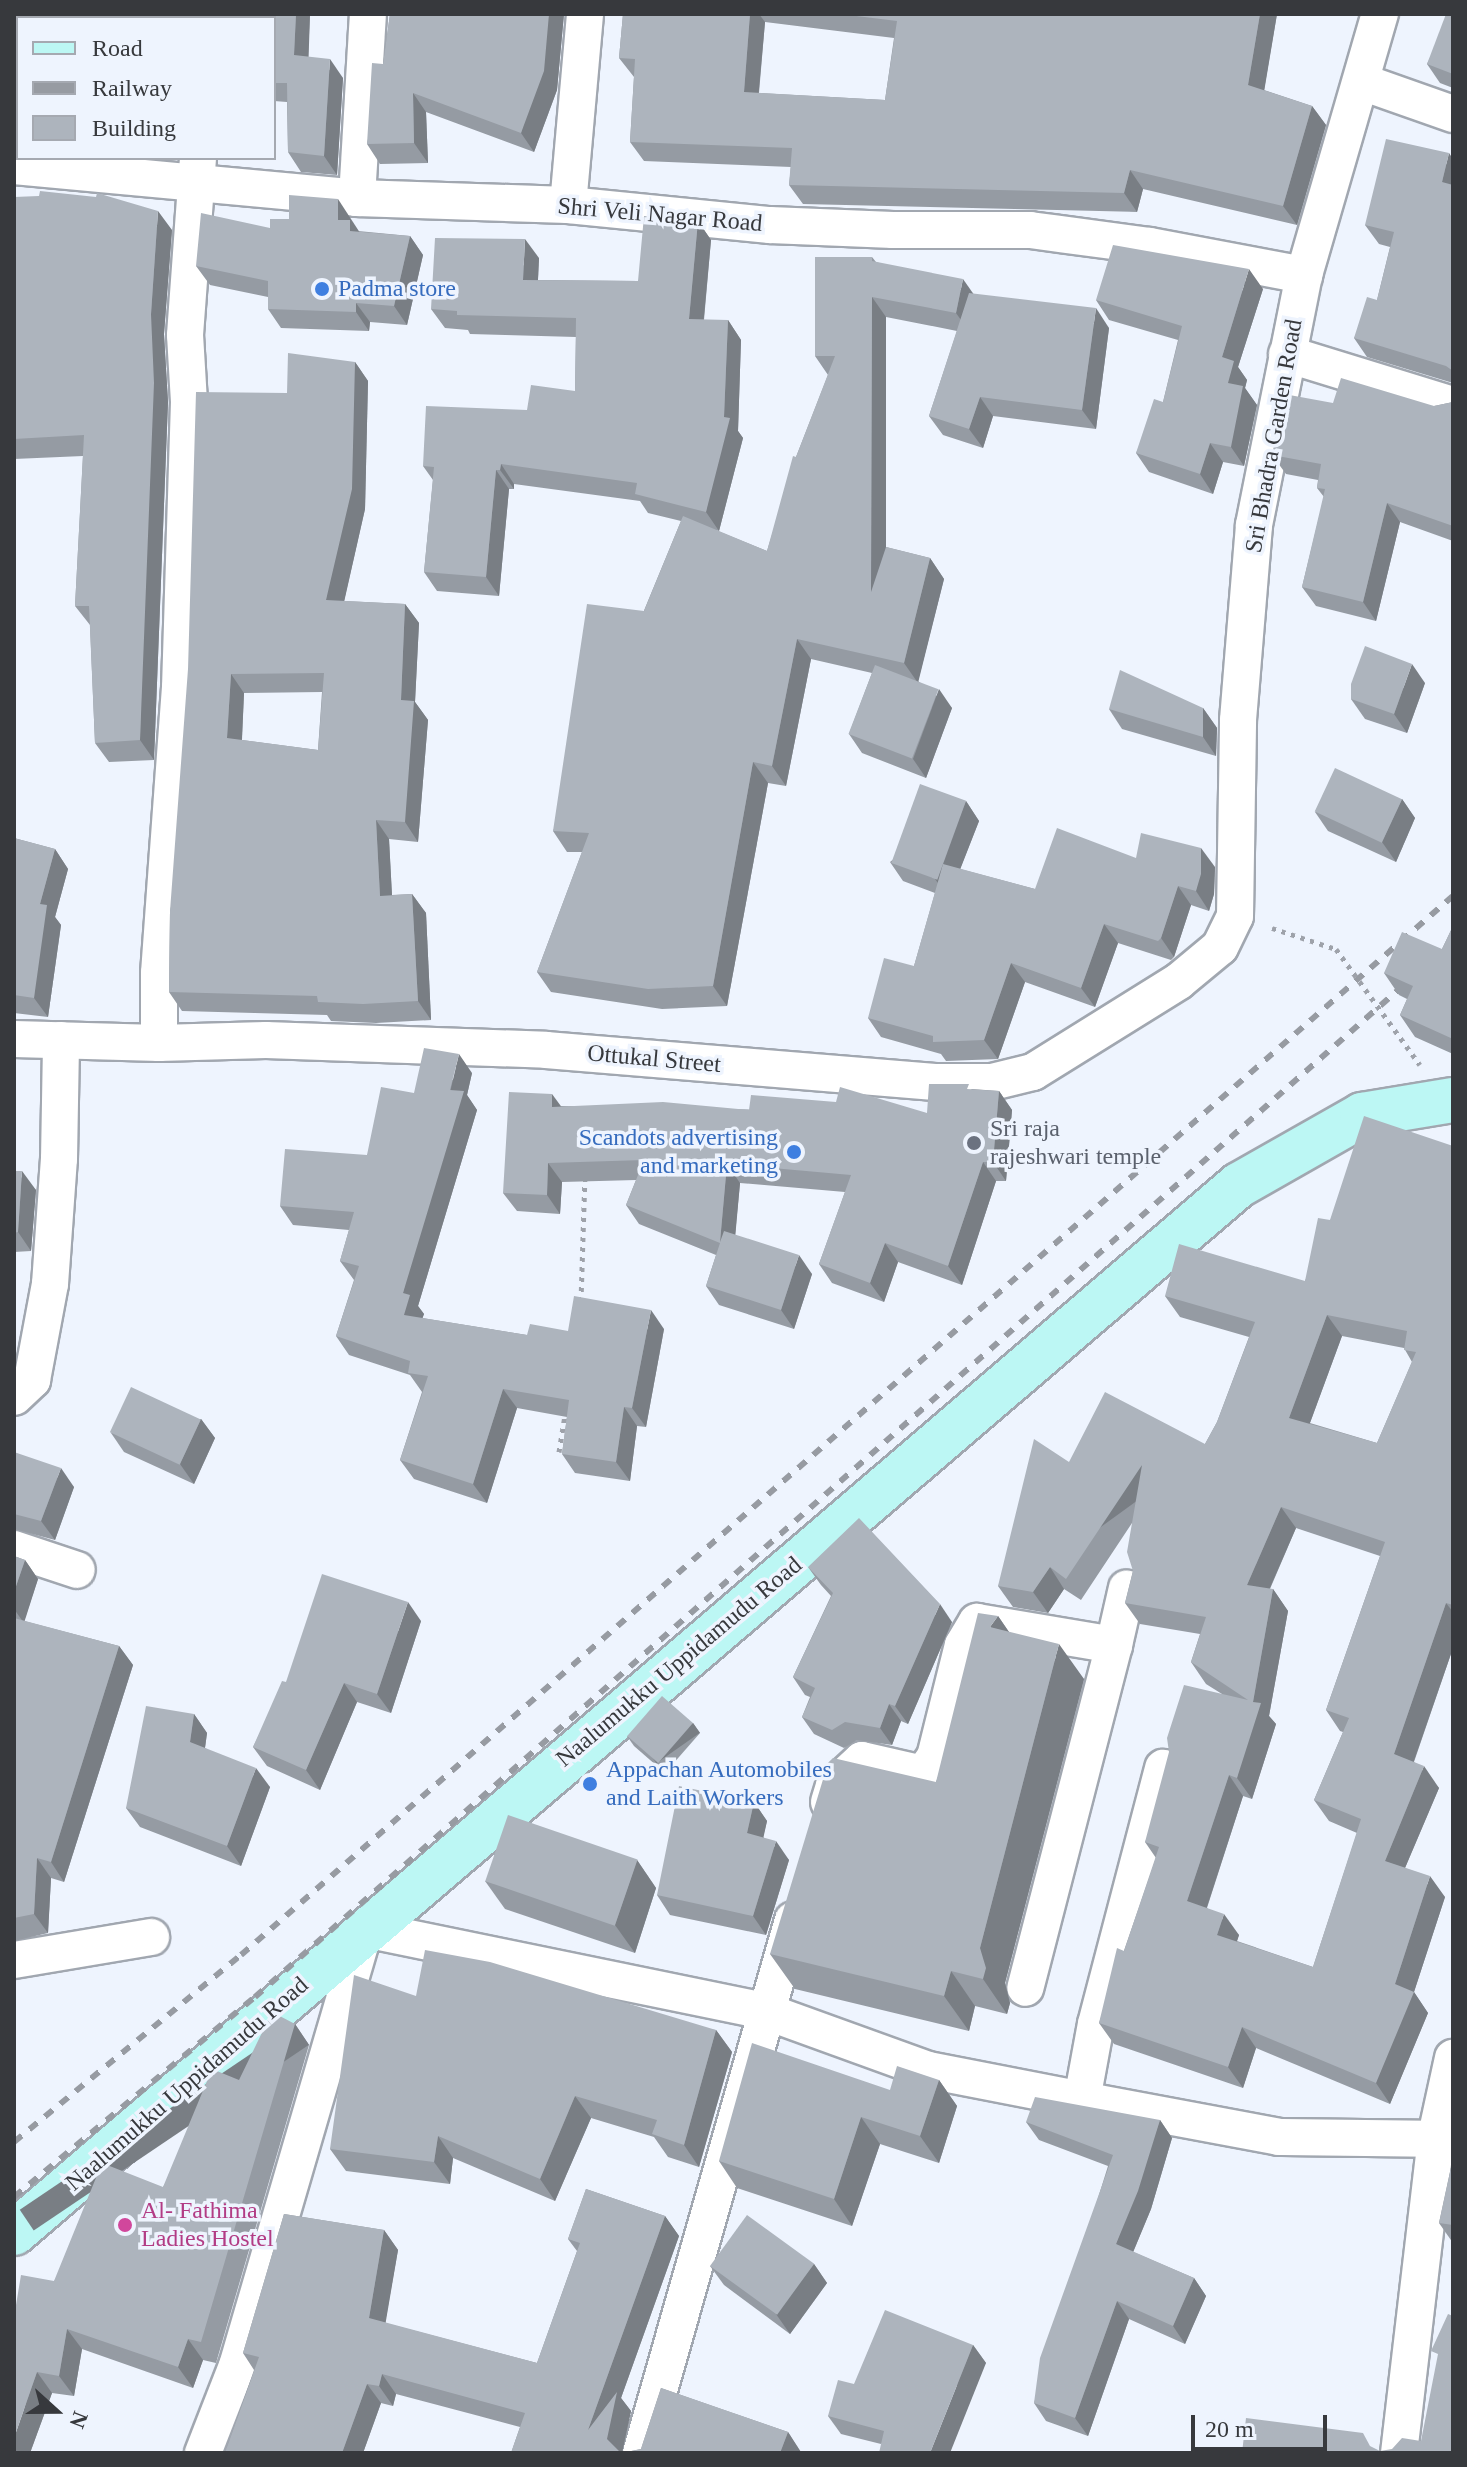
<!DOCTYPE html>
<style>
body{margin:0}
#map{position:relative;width:1467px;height:2467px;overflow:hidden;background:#eef4fe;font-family:"Times New Roman",serif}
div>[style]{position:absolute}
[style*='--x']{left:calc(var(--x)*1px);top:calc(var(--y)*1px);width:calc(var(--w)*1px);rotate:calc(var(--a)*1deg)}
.path>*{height:5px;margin-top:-2.5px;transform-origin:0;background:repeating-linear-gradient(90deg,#9ea2aa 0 4px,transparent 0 10px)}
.roads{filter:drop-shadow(2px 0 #a1a7b0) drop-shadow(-2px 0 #a1a7b0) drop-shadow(0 2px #a1a7b0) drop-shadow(0 -2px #a1a7b0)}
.street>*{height:36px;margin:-18px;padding:0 18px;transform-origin:18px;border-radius:18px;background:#fff}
.secondary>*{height:44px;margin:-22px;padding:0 22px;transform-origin:22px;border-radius:22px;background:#bcf7f4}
.rail>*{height:6px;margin-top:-3px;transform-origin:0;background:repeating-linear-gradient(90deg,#979ba2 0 10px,transparent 0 20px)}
.path-bridge>*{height:5px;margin-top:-2.5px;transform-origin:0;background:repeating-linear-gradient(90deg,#9ea2aa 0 4px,transparent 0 10px)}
.wall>*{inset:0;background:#959ba3;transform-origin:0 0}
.shaded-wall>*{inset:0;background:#797e84;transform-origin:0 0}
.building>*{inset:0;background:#adb4bd;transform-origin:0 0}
.dots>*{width:22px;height:22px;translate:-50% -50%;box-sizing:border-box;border:4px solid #eef4fe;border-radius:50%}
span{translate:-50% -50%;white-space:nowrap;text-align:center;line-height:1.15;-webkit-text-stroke:7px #eef4fe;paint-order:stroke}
.street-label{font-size:24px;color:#37393d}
.shop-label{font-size:24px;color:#366cbe}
.left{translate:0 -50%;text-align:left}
.right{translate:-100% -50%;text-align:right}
.worship-label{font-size:24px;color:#5b616d}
.hotel-label{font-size:24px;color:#b23c85}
.frame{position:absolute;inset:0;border:16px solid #37393d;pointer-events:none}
.legend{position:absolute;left:16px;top:16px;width:260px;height:144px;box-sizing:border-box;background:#eef4fe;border:2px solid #a5a9b1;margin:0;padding:10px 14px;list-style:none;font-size:24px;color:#37393d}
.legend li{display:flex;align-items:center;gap:16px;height:40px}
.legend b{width:40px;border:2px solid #a5a9b1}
.north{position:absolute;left:16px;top:2371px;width:80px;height:80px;-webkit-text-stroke:6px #eef4fe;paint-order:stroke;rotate:111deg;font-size:22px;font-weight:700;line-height:32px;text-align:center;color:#37393d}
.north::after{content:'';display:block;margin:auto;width:28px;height:36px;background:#37393d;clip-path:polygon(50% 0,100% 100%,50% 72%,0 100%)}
.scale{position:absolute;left:1191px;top:2415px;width:136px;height:36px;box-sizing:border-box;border:4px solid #37393d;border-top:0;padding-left:10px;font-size:24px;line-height:28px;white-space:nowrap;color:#37393d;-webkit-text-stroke:6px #eef4fe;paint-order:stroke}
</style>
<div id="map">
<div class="path">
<i style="--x:1272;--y:928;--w:67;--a:18.2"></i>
<i style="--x:581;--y:1301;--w:126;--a:-88.2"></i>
<i style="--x:559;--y:1452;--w:44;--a:-80.8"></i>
</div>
<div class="roads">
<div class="street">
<i style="--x:208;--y:18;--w:4;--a:-76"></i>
<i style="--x:1362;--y:82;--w:96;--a:19.4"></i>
<i style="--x:14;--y:166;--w:344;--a:5.3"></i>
<i style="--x:357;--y:198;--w:211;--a:1.9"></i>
<i style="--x:568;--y:205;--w:203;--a:5.7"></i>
<i style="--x:770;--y:225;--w:123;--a:2.3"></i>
<i style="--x:893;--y:230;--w:137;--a:0"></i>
<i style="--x:1030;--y:230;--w:121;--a:7.6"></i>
<i style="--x:1150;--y:246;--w:157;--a:10.7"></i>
<i style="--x:357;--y:198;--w:184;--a:-86.6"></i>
<i style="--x:568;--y:205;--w:192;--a:-84.9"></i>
<i style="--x:1287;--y:354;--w:174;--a:17.1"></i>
<i style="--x:14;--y:1039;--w:145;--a:1.6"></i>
<i style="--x:159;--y:1043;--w:107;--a:-1.6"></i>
<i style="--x:266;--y:1040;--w:280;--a:2"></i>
<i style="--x:546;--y:1050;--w:390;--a:4.7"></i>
<i style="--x:935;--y:1082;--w:57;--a:0"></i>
<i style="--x:992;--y:1082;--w:42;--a:-13.7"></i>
<i style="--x:1033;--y:1072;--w:172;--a:-31.9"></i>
<i style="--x:1179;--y:981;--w:53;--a:-39.7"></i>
<i style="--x:1220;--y:947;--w:34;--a:-64"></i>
<i style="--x:1235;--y:916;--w:196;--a:-89.1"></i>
<i style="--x:1238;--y:720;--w:196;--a:-85.3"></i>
<i style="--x:1254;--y:525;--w:255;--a:-78.7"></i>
<i style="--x:1304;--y:275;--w:272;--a:-73.8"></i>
<i style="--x:159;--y:1043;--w:70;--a:-90"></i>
<i style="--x:159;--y:973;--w:286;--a:-85.8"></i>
<i style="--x:180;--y:688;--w:286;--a:-88.2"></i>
<i style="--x:189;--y:402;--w:67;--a:-93.4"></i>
<i style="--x:185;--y:335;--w:177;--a:-85.8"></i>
<i style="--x:14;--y:1397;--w:25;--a:-43"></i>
<i style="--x:32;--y:1380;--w:98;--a:-79.4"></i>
<i style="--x:50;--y:1284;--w:125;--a:-85.9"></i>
<i style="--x:59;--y:1159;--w:119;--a:-89"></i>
<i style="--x:14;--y:1549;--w:66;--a:18.4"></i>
<i style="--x:1114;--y:1645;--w:58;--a:-77.2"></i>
<i style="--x:829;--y:1802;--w:17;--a:-73"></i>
<i style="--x:834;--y:1786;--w:38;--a:-43"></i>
<i style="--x:862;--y:1760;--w:63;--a:12.9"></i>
<i style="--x:923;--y:1774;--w:21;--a:-55"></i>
<i style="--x:935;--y:1757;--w:115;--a:-76"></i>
<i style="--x:963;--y:1645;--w:27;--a:-59"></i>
<i style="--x:977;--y:1622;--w:139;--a:9.5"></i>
<i style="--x:1114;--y:1645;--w:354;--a:104.5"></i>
<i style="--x:14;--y:1960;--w:139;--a:-9.5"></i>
<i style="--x:1082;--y:2100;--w:77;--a:-79.6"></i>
<i style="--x:1096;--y:2024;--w:265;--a:-75.3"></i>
<i style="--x:203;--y:2453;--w:93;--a:-68.7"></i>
<i style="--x:237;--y:2366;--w:455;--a:-73.7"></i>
<i style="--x:365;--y:1929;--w:408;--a:11.6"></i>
<i style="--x:765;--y:2011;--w:173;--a:19.9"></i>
<i style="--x:928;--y:2070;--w:157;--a:11"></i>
<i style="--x:1082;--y:2100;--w:200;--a:10.6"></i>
<i style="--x:1279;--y:2137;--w:174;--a:0.7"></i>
<i style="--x:641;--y:2453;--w:554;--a:-74.08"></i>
<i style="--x:1399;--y:2453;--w:319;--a:-83.3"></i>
<i style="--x:1436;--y:2136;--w:80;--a:-77.7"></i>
</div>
<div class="secondary">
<i style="--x:14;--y:2233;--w:1612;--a:-40.55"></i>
<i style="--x:1239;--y:1185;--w:142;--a:-29.6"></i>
<i style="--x:1362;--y:1115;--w:92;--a:-9.4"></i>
</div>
</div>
<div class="rail">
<i style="--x:14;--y:2142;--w:294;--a:-39.5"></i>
<i style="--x:241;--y:1955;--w:1609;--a:-41.15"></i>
<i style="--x:14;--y:2197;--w:313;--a:-39.7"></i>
<i style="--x:255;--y:1997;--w:1545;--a:-41.38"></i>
</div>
<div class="path-bridge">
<i style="--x:1336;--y:949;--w:143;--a:54.1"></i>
</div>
<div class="wall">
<i style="left:29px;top:14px;width:148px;height:5px"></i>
<i style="clip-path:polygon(241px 14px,310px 14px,308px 57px,343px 78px,337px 175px,301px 172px,288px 152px,287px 102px,274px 101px,274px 18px)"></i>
<i style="clip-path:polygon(390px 14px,564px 14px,557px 90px,534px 152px,426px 112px,428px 163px,380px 164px,367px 144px,383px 64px)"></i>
<i style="clip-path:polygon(evenodd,623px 14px,1277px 14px,1264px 90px,1312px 106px,1326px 125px,1297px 225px,1143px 189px,1137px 212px,803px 204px,789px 185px,791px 167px,644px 161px,630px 142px,634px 77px,619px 58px,623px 14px,765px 22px,894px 38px,885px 100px,759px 93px,765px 22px)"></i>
<i style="clip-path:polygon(1453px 14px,1453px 88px,1440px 83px,1427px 64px)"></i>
<i style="clip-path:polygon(1453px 159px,1453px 383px,1367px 357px,1354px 338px,1377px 300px,1390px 247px,1379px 244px,1365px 225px)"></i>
<i style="clip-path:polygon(14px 197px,172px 230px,164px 334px,168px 402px,154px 760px,109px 762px,95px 743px,90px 625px,75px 606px,83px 456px,14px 459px)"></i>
<i style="clip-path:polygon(351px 219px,351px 222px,358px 231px,410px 236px,423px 255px,407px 325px,370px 322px,369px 331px,281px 328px,268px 309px,268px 297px,210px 285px,196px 266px,270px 228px)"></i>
<i style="clip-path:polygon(698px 221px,711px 240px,704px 320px,728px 320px,741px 340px,738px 431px,743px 438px,719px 531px,715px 530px,767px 551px,796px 457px,828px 375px,815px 356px,872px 257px,876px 262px,973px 294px,1109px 328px,1096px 429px,993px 416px,983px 448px,943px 435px,929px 416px,957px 331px,886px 317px,886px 547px,930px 558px,944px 579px,918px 681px,952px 708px,926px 778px,862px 753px,849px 734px,872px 673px,811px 659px,786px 786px,768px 783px,727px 1006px,662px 1009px,551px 992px,537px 972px,582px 852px,567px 852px,553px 831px,681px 521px,648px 513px,640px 501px,514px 484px,514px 489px,509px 489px,499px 596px,437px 591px,424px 572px,433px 480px,423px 466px,527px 410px,575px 391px,576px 337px,470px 334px,468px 330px,445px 328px,431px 309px,539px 258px,538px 280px,638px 281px)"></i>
<i style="clip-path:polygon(1263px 289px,1238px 367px,1247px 380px,1245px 388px,1257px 405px,1244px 466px,1223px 462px,1213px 494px,1149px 472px,1136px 453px,1163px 402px,1178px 340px,1109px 320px,1096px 300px)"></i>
<i style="clip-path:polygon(evenodd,355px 362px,368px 381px,365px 509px,344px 601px,405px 604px,419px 623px,415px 702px,428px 720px,418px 842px,389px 839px,392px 895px,412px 894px,426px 913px,431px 1020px,376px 1023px,331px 1021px,327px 1015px,182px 1011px,169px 992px,170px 911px,287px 393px,355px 362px,322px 692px,318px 750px,242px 740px,244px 693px,322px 692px)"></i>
<i style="clip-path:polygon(1453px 402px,1453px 541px,1400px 522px,1376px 621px,1316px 606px,1302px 587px,1324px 497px,1317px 488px,1318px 480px,1286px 474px,1272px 455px,1333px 403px,1434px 406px)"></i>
<i style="clip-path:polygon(1425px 683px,1407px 733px,1365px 719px,1351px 699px)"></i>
<i style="clip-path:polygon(1203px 708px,1217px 728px,1216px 756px,1122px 729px,1109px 709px)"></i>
<i style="clip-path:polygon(1402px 799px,1415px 818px,1396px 862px,1328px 831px,1315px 812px)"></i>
<i style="clip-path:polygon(966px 801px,979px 821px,960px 869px,1035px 889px,1136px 858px,1215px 867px,1214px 894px,1209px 911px,1191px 905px,1174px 957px,1171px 960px,1118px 943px,1095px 1007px,1025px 982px,998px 1059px,946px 1061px,941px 1054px,881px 1037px,868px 1018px,914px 966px,935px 893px,903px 881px,890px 862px)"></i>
<i style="clip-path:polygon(14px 838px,55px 849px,68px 869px,55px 917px,61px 925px,48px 1017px,14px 1013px)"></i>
<i style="clip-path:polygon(1453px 926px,1453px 1054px,1415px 1037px,1400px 1015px,1407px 999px,1399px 995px,1384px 973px,1442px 949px)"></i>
<i style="clip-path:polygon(472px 1073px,467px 1095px,477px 1110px,418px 1306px,424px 1314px,422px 1318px,527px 1335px,568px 1331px,664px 1329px,646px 1427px,637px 1426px,630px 1481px,575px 1473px,562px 1454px,567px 1417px,517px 1408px,487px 1503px,414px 1479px,400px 1460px,422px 1392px,410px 1375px,349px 1355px,336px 1336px,354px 1280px,340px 1261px,349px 1230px,293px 1225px,280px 1206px,367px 1155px,414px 1093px)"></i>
<i style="clip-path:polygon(972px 1089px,999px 1091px,1012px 1110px,1006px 1181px,996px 1181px,962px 1285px,898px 1262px,884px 1302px,832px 1283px,819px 1264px,845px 1192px,740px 1183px,735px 1235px,812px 1274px,794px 1329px,719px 1305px,706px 1286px,716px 1255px,639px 1224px,626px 1205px,636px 1180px,562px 1182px,560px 1214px,517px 1211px,503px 1193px,561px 1106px,927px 1113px)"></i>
<i style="clip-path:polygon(evenodd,1453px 1146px,1453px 1648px,1414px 1762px,1439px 1788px,1405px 1868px,1445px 1897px,1414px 1992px,1428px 2013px,1390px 2104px,1256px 2048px,1243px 2088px,1114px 2044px,1099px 2023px,1156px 1858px,1145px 1842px,1222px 1694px,1206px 1684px,1191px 1662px,1200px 1634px,1140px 1624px,1125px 1603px,1133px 1571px,1132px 1523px,1081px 1600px,1064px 1589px,1048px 1613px,1013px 1607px,998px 1586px,1069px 1462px,1205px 1444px,1217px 1422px,1249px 1337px,1180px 1317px,1165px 1296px,1305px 1281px,1330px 1220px,1453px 1146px,1342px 1336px,1404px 1348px,1412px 1362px,1377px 1443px,1310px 1423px,1342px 1336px,1453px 1146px,1296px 1528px,1380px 1556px,1326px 1710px,1340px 1731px,1343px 1732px,1314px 1800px,1329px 1821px,1357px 1833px,1313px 1967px,1237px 1941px,1239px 1935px,1207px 1908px,1243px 1796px,1252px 1799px,1276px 1724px,1269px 1716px,1288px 1611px,1273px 1589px,1270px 1589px,1296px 1528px)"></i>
<i style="clip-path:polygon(14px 1171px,36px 1190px,31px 1251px,14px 1252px)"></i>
<i style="clip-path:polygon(201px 1419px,215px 1438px,194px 1484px,124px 1452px,111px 1433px)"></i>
<i style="clip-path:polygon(14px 1452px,74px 1487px,55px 1540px,14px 1529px)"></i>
<i style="clip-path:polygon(14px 1556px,25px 1560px,38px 1579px,24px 1621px,119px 1646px,133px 1665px,64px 1882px,51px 1878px,48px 1933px,14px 1941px)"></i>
<i style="clip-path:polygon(808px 1567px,952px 1622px,908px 1724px,901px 1721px,892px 1745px,857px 1740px,844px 1748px,814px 1734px,802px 1717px,810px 1697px,805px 1695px,793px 1677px,831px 1596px,821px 1585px)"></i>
<i style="clip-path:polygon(998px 1616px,1009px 1632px,1084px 1679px,1005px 1983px,1010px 2003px,1007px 2014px,975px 2006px,969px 2031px,795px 1989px,770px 1954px,936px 1782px)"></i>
<i style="clip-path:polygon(421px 1621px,391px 1713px,357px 1702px,320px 1790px,267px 1766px,253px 1747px,286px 1682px)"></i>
<i style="clip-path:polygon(194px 1714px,207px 1733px,205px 1748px,270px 1787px,241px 1866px,140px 1827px,126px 1808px)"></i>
<i style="clip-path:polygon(693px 1723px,700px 1733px,665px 1773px,634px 1746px,627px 1736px)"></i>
<i style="clip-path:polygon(754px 1802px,767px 1821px,763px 1837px,789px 1860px,766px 1935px,670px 1915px,657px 1895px)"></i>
<i style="clip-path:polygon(637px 1860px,656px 1888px,635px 1953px,505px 1909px,485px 1881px)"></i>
<i style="clip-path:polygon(416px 1996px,716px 2030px,732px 2052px,699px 2167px,668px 2157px,654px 2137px,591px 2118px,555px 2201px,453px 2158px,450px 2184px,346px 2171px,330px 2149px)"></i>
<i style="clip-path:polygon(295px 2024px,309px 2045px,216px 2363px,203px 2360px,193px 2388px,82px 2349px,74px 2396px,52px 2393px,30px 2453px,14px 2453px,54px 2281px,163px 2187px,239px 2080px)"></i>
<i style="clip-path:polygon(939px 2080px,957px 2106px,939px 2163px,880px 2144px,852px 2226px,737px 2188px,719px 2161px,890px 2090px)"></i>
<i style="clip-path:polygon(1160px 2120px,1172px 2138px,1151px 2209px,1133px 2252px,1194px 2278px,1206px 2296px,1185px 2344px,1129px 2319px,1088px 2436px,1046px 2421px,1034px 2403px,1108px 2166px,1039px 2140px,1026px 2122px)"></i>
<i style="clip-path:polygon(1453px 2158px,1453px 2243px,1439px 2223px)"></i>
<i style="clip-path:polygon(586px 2189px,665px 2216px,679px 2236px,621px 2398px,631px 2411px,622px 2453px,641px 2449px,661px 2388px,788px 2432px,801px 2453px,511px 2453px,520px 2427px,396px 2394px,393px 2406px,381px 2403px,363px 2453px,225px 2453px,254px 2370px,243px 2353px,284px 2214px,384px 2230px,398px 2250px,385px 2323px,537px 2363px,577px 2251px,568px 2239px)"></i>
<i style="clip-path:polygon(814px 2264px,827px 2283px,790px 2334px,724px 2285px,710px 2266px)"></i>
<i style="clip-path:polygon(973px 2345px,986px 2363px,881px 2444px,841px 2434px,828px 2416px,854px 2384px)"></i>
</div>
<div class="shaded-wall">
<i style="left:160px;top:14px;width:17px;height:4px"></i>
<i style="clip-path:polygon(296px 14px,310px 14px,308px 74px,294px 55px)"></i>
<i style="clip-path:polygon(549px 14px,564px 14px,557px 90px,534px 152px,521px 133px)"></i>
<i style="clip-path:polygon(750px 14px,759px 14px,765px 22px,757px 111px,744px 92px)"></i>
<i style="clip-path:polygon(1260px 14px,1277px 14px,1262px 104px,1248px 85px)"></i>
<i style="clip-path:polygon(330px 59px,343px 78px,337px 175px,324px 156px)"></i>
<i style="clip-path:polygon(413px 93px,426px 112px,428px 163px,414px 143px)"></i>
<i style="clip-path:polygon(1312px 106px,1326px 125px,1297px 225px,1283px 206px)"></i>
<i style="clip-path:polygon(1449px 153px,1453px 159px,1453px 198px,1442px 182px)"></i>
<i style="clip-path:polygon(1130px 170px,1143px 189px,1137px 212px,1124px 193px)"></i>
<i style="clip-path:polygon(338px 199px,364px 239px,363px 250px,338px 220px)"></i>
<i style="clip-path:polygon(158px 211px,172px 230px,164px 334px,168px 402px,154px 760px,140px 740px,151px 314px)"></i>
<i style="clip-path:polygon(698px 221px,711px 240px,702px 338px,689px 319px)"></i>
<i style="clip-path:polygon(410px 236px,423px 255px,407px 325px,394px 306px)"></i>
<i style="clip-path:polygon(525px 239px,539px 258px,537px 299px,523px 280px)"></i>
<i style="clip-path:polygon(1249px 269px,1263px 289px,1238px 367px,1247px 380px,1245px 388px,1257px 405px,1244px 466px,1231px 447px,1228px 383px,1222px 357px)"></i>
<i style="clip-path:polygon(963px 279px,977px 299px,971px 334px,956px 313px)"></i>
<i style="clip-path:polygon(872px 297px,886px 317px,886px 612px,871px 592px)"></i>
<i style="clip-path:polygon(356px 303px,370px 322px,369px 331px,356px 312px)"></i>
<i style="clip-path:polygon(1096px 308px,1109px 328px,1096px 429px,1082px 410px)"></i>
<i style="clip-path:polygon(728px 320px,741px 340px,738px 431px,743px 438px,719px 531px,706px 512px,724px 417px)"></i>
<i style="clip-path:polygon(355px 362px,368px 381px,365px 509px,340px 620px,326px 600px)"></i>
<i style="clip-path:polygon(980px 397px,993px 416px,983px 448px,969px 429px)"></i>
<i style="clip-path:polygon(1210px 443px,1223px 462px,1213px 494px,1200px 474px)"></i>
<i style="clip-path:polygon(501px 464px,514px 484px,514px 489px,500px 470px)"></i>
<i style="clip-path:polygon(496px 470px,509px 489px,499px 596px,486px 577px)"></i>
<i style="clip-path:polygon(1387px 503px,1400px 522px,1376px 621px,1363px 602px)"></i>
<i style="clip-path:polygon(930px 558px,944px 579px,918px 683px,904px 663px)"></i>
<i style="clip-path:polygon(405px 604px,419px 623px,415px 702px,428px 720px,418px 842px,405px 822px,401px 700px)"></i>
<i style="clip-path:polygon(797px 639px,811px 659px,786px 786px,772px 766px)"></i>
<i style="clip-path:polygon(1412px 664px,1425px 683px,1407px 733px,1394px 714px)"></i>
<i style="clip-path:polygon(231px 674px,244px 693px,241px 758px,227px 738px)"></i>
<i style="clip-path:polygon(939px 689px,952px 708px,926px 778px,913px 759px)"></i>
<i style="clip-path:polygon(1203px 708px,1217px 728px,1216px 756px,1203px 737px)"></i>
<i style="clip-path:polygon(753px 762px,768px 783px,727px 1006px,713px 986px)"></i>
<i style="clip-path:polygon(1402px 799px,1415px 818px,1396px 862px,1382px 842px)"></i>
<i style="clip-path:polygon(966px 801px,979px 821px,949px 898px,935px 879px)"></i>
<i style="clip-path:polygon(376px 820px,389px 839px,393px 915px,380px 896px)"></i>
<i style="clip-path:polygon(1201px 848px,1215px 867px,1214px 894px,1209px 911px,1196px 891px)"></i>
<i style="clip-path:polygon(55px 849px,68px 869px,55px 917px,61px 925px,48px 1017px,34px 998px,40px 904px)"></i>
<i style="clip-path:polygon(1178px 886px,1191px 905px,1174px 957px,1161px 938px)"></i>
<i style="clip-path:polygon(412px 894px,426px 913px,431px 1020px,418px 1001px)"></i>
<i style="clip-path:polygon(1104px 924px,1118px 943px,1095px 1007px,1081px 988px)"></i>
<i style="clip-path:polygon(1011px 963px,1025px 982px,998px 1059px,984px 1040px)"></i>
<i style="clip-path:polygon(459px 1054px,472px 1073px,467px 1095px,477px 1110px,418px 1306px,424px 1314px,417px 1334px,404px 1315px,403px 1293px)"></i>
<i style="clip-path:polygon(999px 1091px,1012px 1110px,1006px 1181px,993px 1162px)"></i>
<i style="clip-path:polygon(552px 1094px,566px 1113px,552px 1107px)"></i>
<i style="clip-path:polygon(983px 1162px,996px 1181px,962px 1285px,948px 1266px)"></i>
<i style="clip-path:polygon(548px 1163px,562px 1182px,560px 1214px,547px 1195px)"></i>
<i style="clip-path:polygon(727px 1164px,740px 1183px,733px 1261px,720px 1242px)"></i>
<i style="clip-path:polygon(22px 1171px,36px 1190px,31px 1251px,18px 1232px)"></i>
<i style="clip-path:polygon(885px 1243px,898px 1262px,884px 1302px,870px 1283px)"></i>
<i style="clip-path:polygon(799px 1255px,812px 1274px,794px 1329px,781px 1310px)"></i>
<i style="clip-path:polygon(651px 1310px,664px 1329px,646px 1427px,632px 1408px)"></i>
<i style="clip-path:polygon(1327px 1315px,1342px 1336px,1304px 1439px,1289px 1418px)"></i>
<i style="clip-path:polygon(503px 1389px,517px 1408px,487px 1503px,473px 1484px)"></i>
<i style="clip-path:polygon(624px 1407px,637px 1426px,630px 1481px,616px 1462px)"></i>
<i style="clip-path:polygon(201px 1419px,215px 1438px,194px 1484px,180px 1464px)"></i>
<i style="left:1142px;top:1465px;width:26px;height:137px;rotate:54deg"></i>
<i style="clip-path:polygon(61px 1468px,74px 1487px,55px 1540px,41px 1521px)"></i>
<i style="clip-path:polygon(1281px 1507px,1296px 1528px,1262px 1606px,1247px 1585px)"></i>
<i style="clip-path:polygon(25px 1560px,38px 1579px,24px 1623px,14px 1609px,14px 1592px)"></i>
<i style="clip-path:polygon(1050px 1567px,1064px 1589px,1048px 1613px,1033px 1592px)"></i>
<i style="clip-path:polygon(1273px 1589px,1288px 1611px,1269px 1716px,1276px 1724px,1252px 1799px,1237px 1778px,1253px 1702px)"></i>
<i style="clip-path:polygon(408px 1602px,421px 1621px,391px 1713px,377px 1694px)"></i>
<i style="clip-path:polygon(1446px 1603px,1453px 1612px,1453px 1648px,1409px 1775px,1394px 1754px)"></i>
<i style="clip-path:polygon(940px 1604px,952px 1622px,908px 1724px,895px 1706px)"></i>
<i style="clip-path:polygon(998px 1616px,1022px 1651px,990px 1627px)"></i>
<i style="clip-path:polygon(1059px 1644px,1084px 1679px,1005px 1983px,1010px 2003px,1007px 2014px,983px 1979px,980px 1948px)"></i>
<i style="clip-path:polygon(119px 1646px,133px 1665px,64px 1882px,51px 1862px)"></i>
<i style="clip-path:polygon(344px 1683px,357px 1702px,320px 1790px,306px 1770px)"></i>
<i style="clip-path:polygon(889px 1704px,901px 1721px,892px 1745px,880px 1728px)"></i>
<i style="clip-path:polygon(194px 1714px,207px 1733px,203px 1762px,190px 1742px)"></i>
<i style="left:693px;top:1723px;width:12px;height:53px;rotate:55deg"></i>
<i style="clip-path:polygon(1424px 1766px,1439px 1788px,1399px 1882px,1385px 1861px)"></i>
<i style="clip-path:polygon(256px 1768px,270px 1787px,241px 1866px,227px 1846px)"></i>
<i style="clip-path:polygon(1229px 1775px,1243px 1796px,1202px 1922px,1187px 1901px)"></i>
<i style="clip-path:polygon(754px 1802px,767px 1821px,760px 1853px,747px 1833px)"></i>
<i style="clip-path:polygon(776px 1841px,789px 1860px,766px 1935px,753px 1916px)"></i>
<i style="clip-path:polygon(37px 1858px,51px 1878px,48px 1933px,34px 1914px)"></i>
<i style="clip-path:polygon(637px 1860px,656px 1888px,635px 1953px,615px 1925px)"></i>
<i style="clip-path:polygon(1430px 1876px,1445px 1897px,1414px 1992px,1428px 2013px,1390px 2104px,1376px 2083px,1395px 1984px)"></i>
<i style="clip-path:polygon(1224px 1914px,1239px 1935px,1232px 1956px,1217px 1935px)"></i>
<i style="clip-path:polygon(951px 1971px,975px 2006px,969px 2031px,944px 1996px)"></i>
<i style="left:295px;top:2024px;width:25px;height:332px;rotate:56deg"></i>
<i style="clip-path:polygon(1242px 2027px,1256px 2048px,1243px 2088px,1228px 2067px)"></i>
<i style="clip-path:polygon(716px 2030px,732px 2052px,699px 2167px,684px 2145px)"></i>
<i style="clip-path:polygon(939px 2080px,957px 2106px,939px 2163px,920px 2136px)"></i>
<i style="clip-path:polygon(575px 2096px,591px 2118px,555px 2201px,540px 2179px)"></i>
<i style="clip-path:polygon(861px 2117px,880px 2144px,852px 2226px,834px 2199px)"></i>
<i style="clip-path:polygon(1160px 2120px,1172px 2138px,1151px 2209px,1129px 2262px,1116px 2244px)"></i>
<i style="clip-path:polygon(438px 2136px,453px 2158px,450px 2184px,434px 2162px)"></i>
<i style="clip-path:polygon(665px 2216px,679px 2236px,621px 2398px,631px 2411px,622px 2453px,617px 2453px,588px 2430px)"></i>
<i style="clip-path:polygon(384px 2230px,398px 2250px,383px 2338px,369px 2318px)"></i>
<i style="clip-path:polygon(814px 2264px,827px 2283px,790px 2334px,776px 2314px)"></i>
<i style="clip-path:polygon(1194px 2278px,1206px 2296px,1185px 2344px,1173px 2326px)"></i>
<i style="clip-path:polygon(1117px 2301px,1129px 2319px,1088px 2436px,1075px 2418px)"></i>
<i style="clip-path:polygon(67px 2329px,82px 2349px,74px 2396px,59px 2376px)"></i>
<i style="clip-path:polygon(188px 2339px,203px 2360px,193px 2388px,178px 2367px)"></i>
<i style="clip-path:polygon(973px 2345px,986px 2363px,950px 2453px,930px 2453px)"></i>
<i style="clip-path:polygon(37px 2372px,52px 2393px,30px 2453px,14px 2453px,14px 2438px)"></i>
<i style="clip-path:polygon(382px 2374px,396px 2394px,393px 2406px,379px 2386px)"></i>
<i style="clip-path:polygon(367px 2384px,381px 2403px,363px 2453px,342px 2453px)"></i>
<i style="clip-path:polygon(788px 2432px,801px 2452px,801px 2453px,780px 2453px)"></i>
</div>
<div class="building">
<i style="left:112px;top:14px;width:48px;height:4px"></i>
<i style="clip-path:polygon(241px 14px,296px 14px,294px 55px,330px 59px,324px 156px,288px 152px,287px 83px,274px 83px,274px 18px,241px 18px)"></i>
<i style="clip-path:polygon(390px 14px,549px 14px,544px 71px,521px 133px,413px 93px,414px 143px,367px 144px,372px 63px,383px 64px)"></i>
<i style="clip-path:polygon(623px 14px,750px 14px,744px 92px,885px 100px,897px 21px,840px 14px,1260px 14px,1248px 85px,1312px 106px,1283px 206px,1130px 170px,1124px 193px,789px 185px,792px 148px,630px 142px,635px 59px,619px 58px)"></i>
<i style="clip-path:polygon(1446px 14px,1453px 14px,1453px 74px,1427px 64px)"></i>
<i style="clip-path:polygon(1386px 139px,1449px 153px,1442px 182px,1453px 185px,1453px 371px,1446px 366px,1354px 338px,1367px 297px,1377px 300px,1394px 232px,1365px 225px)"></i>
<i style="clip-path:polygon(40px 191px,96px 197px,97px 193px,158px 211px,151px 314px,154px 383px,140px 740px,95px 743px,89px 606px,75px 606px,84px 435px,14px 439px,14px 197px,39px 196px)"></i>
<i style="clip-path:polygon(289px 195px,338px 199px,338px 220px,350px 220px,350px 231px,410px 236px,394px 306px,356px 303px,356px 312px,268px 309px,268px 281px,196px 266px,201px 213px,270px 228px,270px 219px,289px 219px)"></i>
<i style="clip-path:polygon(644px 216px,698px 221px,689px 319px,728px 320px,724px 417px,730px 418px,706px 512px,635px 494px,637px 483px,501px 464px,500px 470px,496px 470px,486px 577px,424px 572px,434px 467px,423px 466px,426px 406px,527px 410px,531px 385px,575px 391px,576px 318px,457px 315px,457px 311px,431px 309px,435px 238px,525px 239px,523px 280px,638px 281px)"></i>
<i style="clip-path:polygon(1113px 245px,1249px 269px,1222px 357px,1234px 361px,1228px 383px,1243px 386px,1231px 447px,1210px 443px,1200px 474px,1136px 453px,1154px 399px,1163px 402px,1182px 326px,1096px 300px)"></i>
<i style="clip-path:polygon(815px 257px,872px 257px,872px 261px,963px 279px,956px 313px,872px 297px,871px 592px,886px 547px,930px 558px,904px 663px,797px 639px,772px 766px,753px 762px,713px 986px,648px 989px,537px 972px,589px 833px,553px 831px,587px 604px,644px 611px,683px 516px,767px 551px,793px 456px,796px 457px,835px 356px,815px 356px)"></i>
<i style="clip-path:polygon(969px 293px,1096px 308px,1082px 410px,980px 397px,969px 429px,929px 416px)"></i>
<i style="clip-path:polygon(evenodd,288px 353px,355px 362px,352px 489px,326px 600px,405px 604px,401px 700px,414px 701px,405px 822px,376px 820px,380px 896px,412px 894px,418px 1001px,363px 1004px,318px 1002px,317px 996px,169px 992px,170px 911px,188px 669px,196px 392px,287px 393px,288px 353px,324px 673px,318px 750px,227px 738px,231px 674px,324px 673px)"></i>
<i style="clip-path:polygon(1341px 378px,1434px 406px,1453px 402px,1453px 526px,1387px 503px,1363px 602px,1302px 587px,1325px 489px,1317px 488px,1321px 464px,1272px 455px,1284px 394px,1333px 403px)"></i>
<i style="clip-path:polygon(1365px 646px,1412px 664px,1394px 714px,1351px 699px,1351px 684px)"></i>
<i style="left:875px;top:665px;width:68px;height:74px;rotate:21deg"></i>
<i style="clip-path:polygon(1120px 670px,1203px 708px,1203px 737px,1109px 709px)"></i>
<i style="left:1335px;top:768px;width:74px;height:48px;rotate:25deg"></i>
<i style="left:920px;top:784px;width:49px;height:84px;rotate:20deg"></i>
<i style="clip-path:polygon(1057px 828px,1136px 858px,1141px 833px,1201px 848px,1201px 874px,1196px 891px,1178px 886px,1161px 938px,1158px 941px,1104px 924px,1081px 988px,1011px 963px,984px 1040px,933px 1042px,933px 1036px,868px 1018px,884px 958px,914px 966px,943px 864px,1035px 889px)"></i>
<i style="clip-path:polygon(14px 838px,55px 849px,40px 904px,47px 905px,34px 998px,14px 995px)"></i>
<i style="clip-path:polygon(1453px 926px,1453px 1039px,1400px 1015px,1413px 986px,1384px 973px,1402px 932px,1442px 949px)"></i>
<i style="clip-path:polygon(424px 1048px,459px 1054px,450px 1090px,464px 1091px,403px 1293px,410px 1295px,404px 1315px,527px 1335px,530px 1324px,568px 1331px,574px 1296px,651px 1310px,632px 1408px,624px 1407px,616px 1462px,562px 1454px,569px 1400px,503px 1389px,473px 1484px,400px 1460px,428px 1376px,408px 1373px,410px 1361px,336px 1336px,359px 1266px,340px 1261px,354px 1212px,280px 1206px,285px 1149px,367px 1155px,381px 1087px,414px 1093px)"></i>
<i style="clip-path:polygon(929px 1084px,969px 1084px,967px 1089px,999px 1091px,993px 1162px,983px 1162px,948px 1266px,885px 1243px,870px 1283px,819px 1264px,851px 1175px,727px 1164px,720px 1242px,724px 1231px,799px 1255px,781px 1310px,706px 1286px,720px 1243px,626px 1205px,644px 1160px,548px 1163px,547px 1195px,503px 1193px,509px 1092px,552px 1094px,552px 1107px,663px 1102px,749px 1110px,751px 1095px,836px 1102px,840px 1087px,927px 1113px)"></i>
<i style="clip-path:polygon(evenodd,1364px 1116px,1453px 1146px,1453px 1605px,1446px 1603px,1394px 1754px,1424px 1766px,1385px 1861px,1430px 1876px,1395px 1984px,1414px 1992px,1376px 2083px,1242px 2027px,1228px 2067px,1099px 2023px,1117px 1948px,1124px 1951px,1159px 1847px,1145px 1842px,1169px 1752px,1167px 1738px,1184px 1685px,1248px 1700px,1191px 1662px,1206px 1617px,1125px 1603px,1133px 1571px,1127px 1552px,1142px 1465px,1066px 1579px,1050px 1567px,1033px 1592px,998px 1586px,1034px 1439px,1069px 1462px,1105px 1392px,1205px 1444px,1217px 1422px,1255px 1322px,1165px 1296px,1179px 1244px,1305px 1281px,1318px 1218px,1330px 1220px,1364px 1116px,1327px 1315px,1407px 1331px,1404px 1350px,1416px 1352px,1377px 1443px,1289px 1418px,1327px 1315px,1364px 1116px,1281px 1507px,1385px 1542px,1326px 1710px,1349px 1718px,1314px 1800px,1361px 1819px,1313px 1967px,1217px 1935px,1224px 1914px,1187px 1901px,1229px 1775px,1237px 1778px,1261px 1703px,1253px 1702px,1273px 1589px,1247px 1585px,1281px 1507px)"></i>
<i style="clip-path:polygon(14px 1171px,22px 1171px,18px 1232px,14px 1233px)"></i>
<i style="left:131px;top:1387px;width:77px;height:50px;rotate:25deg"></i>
<i style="clip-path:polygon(14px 1452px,61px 1468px,41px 1521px,14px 1514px)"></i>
<i style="clip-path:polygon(859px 1518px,940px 1604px,895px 1706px,889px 1704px,880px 1728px,845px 1722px,832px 1730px,802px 1717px,815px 1688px,793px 1677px,833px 1593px,808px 1567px)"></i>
<i style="clip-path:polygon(14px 1556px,25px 1560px,14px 1592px)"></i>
<i style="clip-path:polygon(322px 1574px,408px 1602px,377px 1694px,344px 1683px,306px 1770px,253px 1747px,282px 1681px,286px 1682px)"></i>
<i style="clip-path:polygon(978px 1613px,998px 1616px,990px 1627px,1059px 1644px,980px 1948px,986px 1968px,983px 1979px,951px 1971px,944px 1996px,770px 1954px,828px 1763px,833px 1758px,936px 1782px)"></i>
<i style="clip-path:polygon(14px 1618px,119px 1646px,51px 1862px,37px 1858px,34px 1914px,14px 1918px)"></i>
<i style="left:662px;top:1696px;width:41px;height:53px;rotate:41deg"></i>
<i style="clip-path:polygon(146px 1706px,194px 1714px,190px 1742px,256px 1768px,227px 1846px,126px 1808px)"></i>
<i style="clip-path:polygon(679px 1786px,754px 1802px,747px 1833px,776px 1841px,753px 1916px,657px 1895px)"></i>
<i style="left:508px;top:1815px;width:137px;height:70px;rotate:19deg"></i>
<i style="clip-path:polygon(425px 1950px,490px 1962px,716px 2030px,684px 2145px,652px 2134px,657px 2120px,575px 2096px,540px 2179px,438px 2136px,434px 2162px,330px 2149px,354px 1975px,416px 1996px)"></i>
<i style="clip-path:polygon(272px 2012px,295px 2024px,201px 2342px,188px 2339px,178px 2367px,67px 2329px,59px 2376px,37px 2372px,14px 2438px,14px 2317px,21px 2275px,54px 2281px,102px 2163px,163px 2187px,212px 2069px,239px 2080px)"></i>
<i style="clip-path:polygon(752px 2043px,890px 2090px,897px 2066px,939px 2080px,920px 2136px,861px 2117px,834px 2199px,719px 2161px)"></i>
<i style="clip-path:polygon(1035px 2097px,1160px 2120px,1138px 2191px,1116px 2244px,1194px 2278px,1173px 2326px,1117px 2301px,1075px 2418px,1034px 2403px,1040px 2358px,1113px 2155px,1026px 2122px)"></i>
<i style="clip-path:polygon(1453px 2158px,1453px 2225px,1439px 2223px)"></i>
<i style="clip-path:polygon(586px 2189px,665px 2216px,588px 2430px,617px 2392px,607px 2439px,621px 2453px,511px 2453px,525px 2413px,382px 2374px,379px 2386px,367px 2384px,342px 2453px,225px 2453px,259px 2357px,243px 2353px,284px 2214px,384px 2230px,369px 2318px,537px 2363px,580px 2243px,568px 2239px)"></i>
<i style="left:747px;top:2215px;width:83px;height:63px;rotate:36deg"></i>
<i style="clip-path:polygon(885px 2310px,973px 2345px,930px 2453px,879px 2453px,884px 2431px,828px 2416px,838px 2380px,854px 2384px)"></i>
<i style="clip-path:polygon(1448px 2314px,1453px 2316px,1453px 2453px,1242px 2453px,1246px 2418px,1363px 2433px,1370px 2446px,1380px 2451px,1392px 2449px,1402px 2438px,1421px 2441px,1438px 2354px,1431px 2351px)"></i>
<i style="clip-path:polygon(661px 2388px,788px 2432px,780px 2453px,621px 2453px,641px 2449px)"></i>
</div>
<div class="dots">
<i style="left:322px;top:289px;background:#3f7fe0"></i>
<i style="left:974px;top:1143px;background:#6b7280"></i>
<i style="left:794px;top:1152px;background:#3f7fe0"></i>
<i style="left:590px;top:1784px;background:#3f7fe0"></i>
<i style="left:125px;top:2225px;background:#d1479c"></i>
</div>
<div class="street-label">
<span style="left:660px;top:215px;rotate:5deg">Shri Veli Nagar Road</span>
<span style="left:1274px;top:436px;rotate:-80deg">Sri Bhadra Garden Road</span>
<span style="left:654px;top:1059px;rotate:5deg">Ottukal Street</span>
<span style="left:679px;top:1662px;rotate:-40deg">Naalumukku Uppidamudu Road</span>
<span style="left:187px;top:2084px;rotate:-41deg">Naalumukku Uppidamudu Road</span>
</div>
<div class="shop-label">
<span class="left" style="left:338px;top:289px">Padma store</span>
<span class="right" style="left:778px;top:1152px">Scandots advertising<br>and marketing</span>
<span class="left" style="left:606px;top:1784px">Appachan Automobiles<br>and Laith Workers</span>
</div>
<div class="worship-label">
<span class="left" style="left:990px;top:1143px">Sri raja<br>rajeshwari temple</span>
</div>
<div class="hotel-label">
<span class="left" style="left:141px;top:2225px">Al- Fathima<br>Ladies Hostel</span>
</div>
<div class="frame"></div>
<ul class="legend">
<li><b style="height:10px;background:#bcf7f4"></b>Road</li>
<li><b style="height:10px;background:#979ba2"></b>Railway</li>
<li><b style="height:22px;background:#adb4bd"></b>Building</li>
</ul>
<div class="north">N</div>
<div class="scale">20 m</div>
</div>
